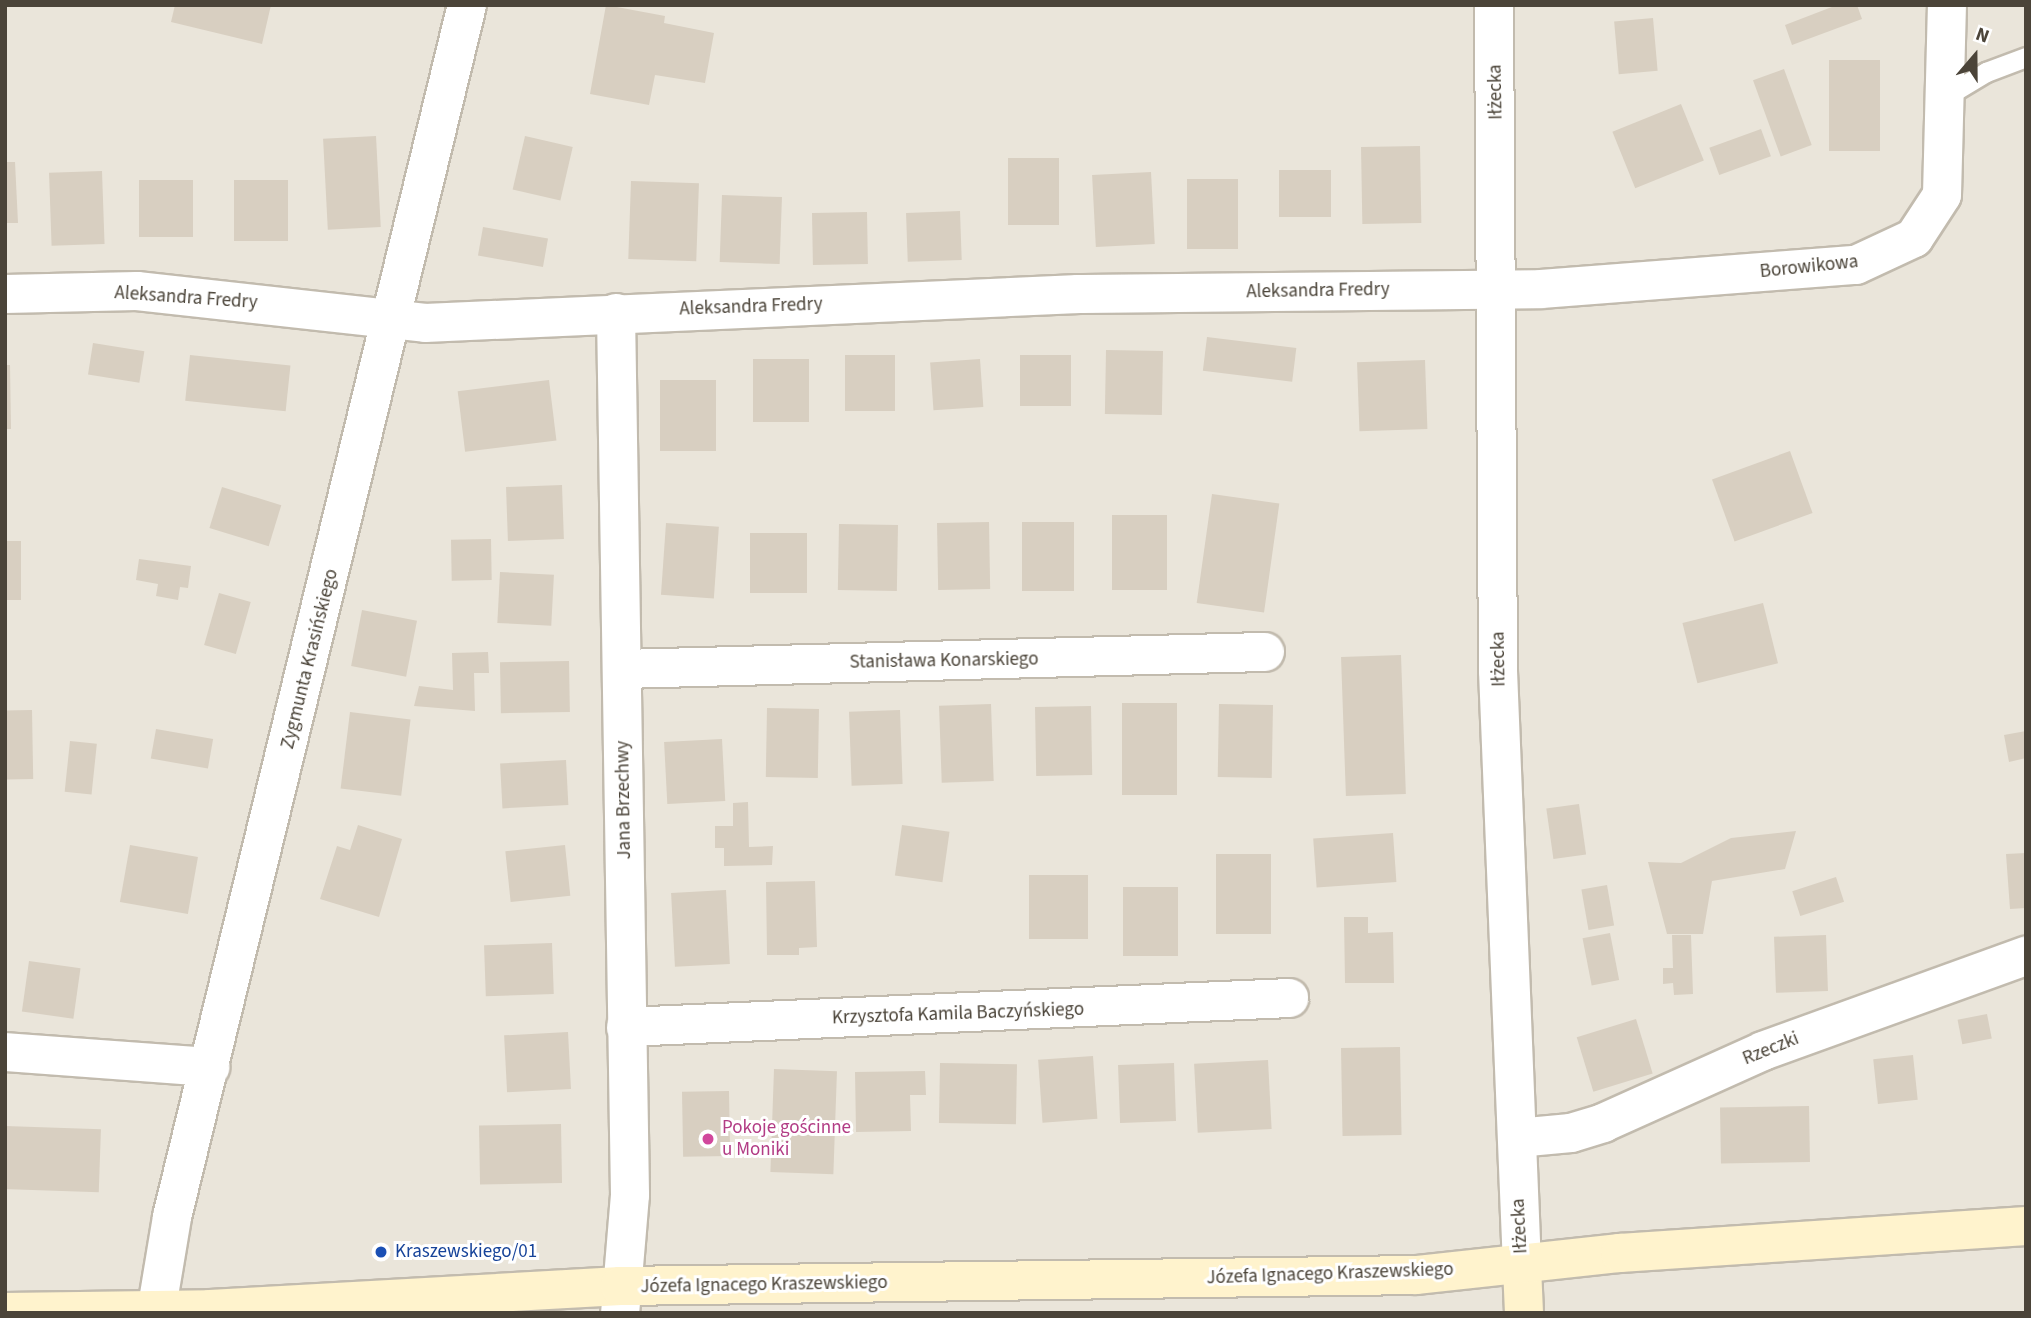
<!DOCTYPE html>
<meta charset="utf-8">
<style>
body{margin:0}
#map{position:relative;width:2031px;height:1318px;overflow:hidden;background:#f6f3ec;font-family:"Source Sans 3",sans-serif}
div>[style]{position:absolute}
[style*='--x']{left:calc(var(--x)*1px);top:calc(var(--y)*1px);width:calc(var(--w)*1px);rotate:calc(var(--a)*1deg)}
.residential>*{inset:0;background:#eae5da;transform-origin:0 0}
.building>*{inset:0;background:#d8cfc1;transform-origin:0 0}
.roads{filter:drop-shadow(2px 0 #c2bbae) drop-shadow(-2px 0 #c2bbae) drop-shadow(0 2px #c2bbae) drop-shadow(0 -2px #c2bbae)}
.lane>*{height:19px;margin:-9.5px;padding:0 9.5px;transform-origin:9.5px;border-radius:9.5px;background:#fff}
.street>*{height:38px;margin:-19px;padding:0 19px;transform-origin:19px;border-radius:19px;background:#fff}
.secondary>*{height:38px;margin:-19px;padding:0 19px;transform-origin:19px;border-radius:19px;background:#fff3cd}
.dots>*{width:19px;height:19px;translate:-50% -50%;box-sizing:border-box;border:4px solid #fff;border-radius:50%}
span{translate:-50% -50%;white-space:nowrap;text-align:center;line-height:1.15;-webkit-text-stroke:6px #fff;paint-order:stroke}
.street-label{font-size:19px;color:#4b4439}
.hotel-label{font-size:19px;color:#b23c85}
.left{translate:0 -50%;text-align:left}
.transit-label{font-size:19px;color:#164399}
.frame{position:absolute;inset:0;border:7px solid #4b4439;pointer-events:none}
.north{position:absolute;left:1940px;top:21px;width:70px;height:70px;-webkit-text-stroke:5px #fff;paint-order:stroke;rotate:20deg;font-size:19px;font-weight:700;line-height:28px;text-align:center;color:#4b4439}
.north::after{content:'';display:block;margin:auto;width:24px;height:32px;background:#4b4439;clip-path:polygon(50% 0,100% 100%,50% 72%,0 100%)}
</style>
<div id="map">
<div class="residential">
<i style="left:5px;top:5px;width:2021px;height:1308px"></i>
</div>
<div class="building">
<i style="clip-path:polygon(175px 5px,271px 5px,262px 44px,171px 22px)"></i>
<i style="clip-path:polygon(606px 5px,665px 16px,664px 23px,714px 33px,705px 83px,655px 75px,649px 105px,590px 94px)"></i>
<i style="clip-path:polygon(1837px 5px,1857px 5px,1862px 19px,1792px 45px,1785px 25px)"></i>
<i style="left:1653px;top:18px;width:53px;height:39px;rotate:85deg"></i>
<i style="left:1829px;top:60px;width:51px;height:91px"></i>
<i style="left:1784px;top:69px;width:81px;height:33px;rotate:70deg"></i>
<i style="left:1681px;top:104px;width:61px;height:74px;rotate:68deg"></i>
<i style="left:1761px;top:129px;width:29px;height:55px;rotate:70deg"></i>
<i style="left:376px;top:136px;width:91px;height:53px;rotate:87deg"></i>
<i style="left:525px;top:136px;width:49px;height:55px;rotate:13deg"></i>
<i style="left:1420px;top:146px;width:77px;height:59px;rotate:89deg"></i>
<i style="left:1008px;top:158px;width:51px;height:67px"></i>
<i style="clip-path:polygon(5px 162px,15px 162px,18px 223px,5px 223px)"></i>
<i style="left:1279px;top:170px;width:52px;height:47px"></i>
<i style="left:102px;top:171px;width:73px;height:53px;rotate:88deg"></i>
<i style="left:1151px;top:172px;width:72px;height:59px;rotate:87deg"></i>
<i style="left:1187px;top:179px;width:51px;height:70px"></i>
<i style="left:139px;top:180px;width:54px;height:57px"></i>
<i style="left:234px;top:180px;width:54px;height:61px"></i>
<i style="left:631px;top:181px;width:68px;height:78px;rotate:2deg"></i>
<i style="left:722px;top:195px;width:60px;height:67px;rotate:2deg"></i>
<i style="left:960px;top:211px;width:49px;height:54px;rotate:88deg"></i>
<i style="left:867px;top:212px;width:52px;height:55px;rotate:89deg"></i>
<i style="left:483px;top:227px;width:66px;height:29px;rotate:10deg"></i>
<i style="left:1207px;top:337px;width:90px;height:34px;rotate:7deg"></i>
<i style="left:93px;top:343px;width:52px;height:32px;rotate:9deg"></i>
<i style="left:1106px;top:350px;width:57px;height:64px;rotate:1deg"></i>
<i style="left:190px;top:355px;width:101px;height:46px;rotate:6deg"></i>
<i style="left:845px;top:355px;width:50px;height:56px"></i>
<i style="left:1020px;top:355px;width:51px;height:51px"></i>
<i style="left:753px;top:359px;width:56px;height:63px"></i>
<i style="left:980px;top:359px;width:48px;height:50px;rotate:86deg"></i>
<i style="left:1425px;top:360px;width:69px;height:68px;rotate:88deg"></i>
<i style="clip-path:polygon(5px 365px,10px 365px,11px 429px,5px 429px)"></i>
<i style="left:549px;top:380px;width:61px;height:92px;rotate:83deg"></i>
<i style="left:660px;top:380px;width:56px;height:71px"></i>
<i style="left:1790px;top:451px;width:66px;height:83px;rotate:70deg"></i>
<i style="left:562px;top:485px;width:54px;height:56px;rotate:88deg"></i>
<i style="left:222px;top:487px;width:62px;height:43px;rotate:17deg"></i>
<i style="left:1212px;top:494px;width:68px;height:110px;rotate:8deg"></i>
<i style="left:1167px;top:515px;width:75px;height:55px;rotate:90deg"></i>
<i style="left:989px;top:522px;width:67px;height:52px;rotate:89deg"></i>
<i style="left:1022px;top:522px;width:52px;height:69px"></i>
<i style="left:666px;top:523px;width:53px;height:72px;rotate:4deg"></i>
<i style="left:839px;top:524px;width:59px;height:66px;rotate:1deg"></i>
<i style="left:807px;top:533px;width:60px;height:57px;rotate:90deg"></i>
<i style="left:491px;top:539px;width:41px;height:40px;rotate:89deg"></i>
<i style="left:5px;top:541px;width:16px;height:59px"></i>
<i style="clip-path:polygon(139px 559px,191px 566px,188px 588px,180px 587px,178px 600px,156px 596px,158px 584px,136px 580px)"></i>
<i style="left:500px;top:572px;width:54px;height:51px;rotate:3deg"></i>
<i style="left:219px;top:593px;width:33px;height:54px;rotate:16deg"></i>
<i style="left:1763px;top:603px;width:62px;height:83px;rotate:76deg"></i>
<i style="left:362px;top:610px;width:56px;height:57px;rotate:11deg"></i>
<i style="clip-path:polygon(488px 652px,489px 673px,474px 673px,475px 711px,414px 706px,419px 686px,453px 690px,452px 653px)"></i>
<i style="left:1401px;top:655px;width:139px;height:60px;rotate:88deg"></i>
<i style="left:569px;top:661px;width:51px;height:69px;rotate:89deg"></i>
<i style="left:1177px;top:703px;width:92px;height:55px;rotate:90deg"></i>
<i style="left:991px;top:704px;width:77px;height:52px;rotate:88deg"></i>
<i style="left:1219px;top:704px;width:54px;height:73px;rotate:1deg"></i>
<i style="left:1091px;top:706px;width:69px;height:56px;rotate:89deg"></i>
<i style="left:767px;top:708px;width:52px;height:69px;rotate:1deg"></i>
<i style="left:32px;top:710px;width:69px;height:27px;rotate:89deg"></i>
<i style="left:900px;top:710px;width:74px;height:51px;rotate:88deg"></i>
<i style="left:350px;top:712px;width:61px;height:77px;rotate:7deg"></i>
<i style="left:156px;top:729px;width:58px;height:30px;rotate:10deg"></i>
<i style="clip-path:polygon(2026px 731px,2026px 758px,2009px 762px,2004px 735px)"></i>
<i style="left:722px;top:739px;width:62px;height:58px;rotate:87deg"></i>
<i style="left:70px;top:741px;width:27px;height:51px;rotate:6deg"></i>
<i style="left:566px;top:760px;width:45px;height:66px;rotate:87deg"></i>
<i style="clip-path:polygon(748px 802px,749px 847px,773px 846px,772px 865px,724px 866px,724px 848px,715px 848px,715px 826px,733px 826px,733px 803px)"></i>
<i style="left:1579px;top:804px;width:51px;height:33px;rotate:82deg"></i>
<i style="clip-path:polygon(358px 825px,402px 839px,379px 917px,320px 899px,337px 846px,350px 850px)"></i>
<i style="left:902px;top:825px;width:48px;height:51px;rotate:8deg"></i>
<i style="clip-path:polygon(1796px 831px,1785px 869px,1712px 881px,1703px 934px,1667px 934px,1648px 862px,1681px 863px,1731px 838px)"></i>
<i style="left:1393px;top:833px;width:49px;height:80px;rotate:86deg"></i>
<i style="left:130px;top:845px;width:69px;height:58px;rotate:10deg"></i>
<i style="left:565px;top:845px;width:51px;height:60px;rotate:84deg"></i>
<i style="clip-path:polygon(2026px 853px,2026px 908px,2010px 909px,2006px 854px)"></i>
<i style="left:1216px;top:854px;width:55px;height:80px"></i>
<i style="left:1029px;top:875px;width:59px;height:64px"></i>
<i style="left:1836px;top:877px;width:26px;height:46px;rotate:72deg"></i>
<i style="clip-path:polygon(815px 881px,817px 947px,799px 948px,799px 955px,767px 955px,766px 882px)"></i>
<i style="left:1607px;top:885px;width:41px;height:26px;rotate:80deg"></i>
<i style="left:1178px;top:887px;width:69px;height:55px;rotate:90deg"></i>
<i style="left:726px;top:890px;width:74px;height:55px;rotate:87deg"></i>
<i style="clip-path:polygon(1344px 917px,1368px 917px,1368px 933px,1393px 932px,1394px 983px,1345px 983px)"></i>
<i style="left:1610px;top:933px;width:48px;height:28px;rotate:79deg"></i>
<i style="clip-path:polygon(1672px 935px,1691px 935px,1693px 994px,1674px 995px,1673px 983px,1663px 984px,1663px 968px,1673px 968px)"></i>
<i style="left:1826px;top:935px;width:56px;height:52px;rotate:88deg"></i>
<i style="left:552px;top:943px;width:51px;height:68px;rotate:88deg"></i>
<i style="left:29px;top:961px;width:52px;height:51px;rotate:8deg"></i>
<i style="left:1987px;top:1014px;width:25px;height:30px;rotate:79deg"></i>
<i style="left:1636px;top:1019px;width:57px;height:62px;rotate:73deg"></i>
<i style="left:568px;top:1032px;width:57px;height:64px;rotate:87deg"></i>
<i style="left:1400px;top:1047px;width:88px;height:59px;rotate:89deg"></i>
<i style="left:1913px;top:1055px;width:45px;height:40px;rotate:84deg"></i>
<i style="left:1093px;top:1056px;width:63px;height:55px;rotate:86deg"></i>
<i style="left:1268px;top:1060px;width:69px;height:74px;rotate:87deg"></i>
<i style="left:940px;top:1063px;width:77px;height:60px;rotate:1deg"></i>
<i style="left:1174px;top:1063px;width:58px;height:56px;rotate:88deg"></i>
<i style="left:774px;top:1069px;width:63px;height:103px;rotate:2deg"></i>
<i style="clip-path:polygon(925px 1071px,926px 1095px,910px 1095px,911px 1131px,856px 1132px,855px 1072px)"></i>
<i style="left:729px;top:1091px;width:65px;height:47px;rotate:89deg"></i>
<i style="left:1809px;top:1106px;width:56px;height:89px;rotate:89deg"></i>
<i style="left:561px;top:1124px;width:59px;height:82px;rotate:89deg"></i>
<i style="left:5px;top:1126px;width:96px;height:63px;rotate:2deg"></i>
</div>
<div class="roads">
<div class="lane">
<i style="--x:1946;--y:96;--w:47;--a:-31"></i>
<i style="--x:1986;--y:72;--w:43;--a:-20.6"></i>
</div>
<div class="street">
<i style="--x:1494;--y:5;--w:666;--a:89.66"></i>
<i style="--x:1498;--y:671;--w:596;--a:87.69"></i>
<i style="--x:5;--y:294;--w:132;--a:-1.3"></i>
<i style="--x:137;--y:291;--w:290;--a:6.3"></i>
<i style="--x:425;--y:323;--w:654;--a:-2.54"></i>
<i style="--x:1078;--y:294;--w:463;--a:-0.6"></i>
<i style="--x:1541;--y:289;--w:316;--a:-4.4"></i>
<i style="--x:1856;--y:265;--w:64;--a:-25"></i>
<i style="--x:1914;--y:238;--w:51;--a:-56.9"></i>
<i style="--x:1942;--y:195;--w:190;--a:-88.5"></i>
<i style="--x:616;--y:313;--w:882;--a:89.09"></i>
<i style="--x:630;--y:1195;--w:118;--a:94.8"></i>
<i style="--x:623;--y:669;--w:642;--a:-1.52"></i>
<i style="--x:626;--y:1027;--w:664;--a:-2.5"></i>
<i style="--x:5;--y:1052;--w:206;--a:4.2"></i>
<i style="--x:1517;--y:1138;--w:54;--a:-5.3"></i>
<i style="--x:1571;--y:1133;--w:34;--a:-17"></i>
<i style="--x:1603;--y:1123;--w:175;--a:-24.2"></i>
<i style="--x:1763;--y:1051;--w:280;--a:-19.9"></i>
<i style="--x:156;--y:1313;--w:97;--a:-80.5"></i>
<i style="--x:172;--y:1217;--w:1247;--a:-76.32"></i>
</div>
<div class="secondary">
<i style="--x:1522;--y:1267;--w:46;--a:87.5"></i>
<i style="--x:5;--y:1312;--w:205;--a:-0.8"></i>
<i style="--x:210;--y:1309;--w:411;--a:-3.2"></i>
<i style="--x:620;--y:1286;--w:796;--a:-0.79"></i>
<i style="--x:1416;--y:1275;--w:205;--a:-6.2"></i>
<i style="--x:1620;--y:1253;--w:407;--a:-3.8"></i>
</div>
</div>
<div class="dots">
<i style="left:708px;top:1139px;background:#d1479c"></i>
<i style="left:381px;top:1252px;background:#1a4fb4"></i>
</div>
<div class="street-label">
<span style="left:1496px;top:92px;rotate:-91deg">Iłżecka</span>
<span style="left:1809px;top:267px;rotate:-6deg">Borowikowa</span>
<span style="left:1318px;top:291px;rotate:-1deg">Aleksandra Fredry</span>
<span style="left:186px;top:298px;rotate:4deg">Aleksandra Fredry</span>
<span style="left:751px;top:307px;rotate:-2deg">Aleksandra Fredry</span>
<span style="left:310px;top:659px;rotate:-76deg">Zygmunta Krasińskiego</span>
<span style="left:1499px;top:659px;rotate:-91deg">Iłżecka</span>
<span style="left:944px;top:661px;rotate:-1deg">Stanisława Konarskiego</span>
<span style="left:624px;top:800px;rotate:-91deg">Jana Brzechwy</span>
<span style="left:958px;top:1014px;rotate:-2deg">Krzysztofa Kamila Baczyńskiego</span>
<span style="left:1771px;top:1049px;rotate:-22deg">Rzeczki</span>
<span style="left:1520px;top:1226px;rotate:-93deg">Iłżecka</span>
<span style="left:1330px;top:1274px;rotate:-2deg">Józefa Ignacego Kraszewskiego</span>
<span style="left:764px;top:1285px;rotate:-1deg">Józefa Ignacego Kraszewskiego</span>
</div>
<div class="hotel-label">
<span class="left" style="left:722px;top:1139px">Pokoje gościnne<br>u Moniki</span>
</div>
<div class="transit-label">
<span class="left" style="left:395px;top:1252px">Kraszewskiego/01</span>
</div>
<div class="frame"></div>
<div class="north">N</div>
</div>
